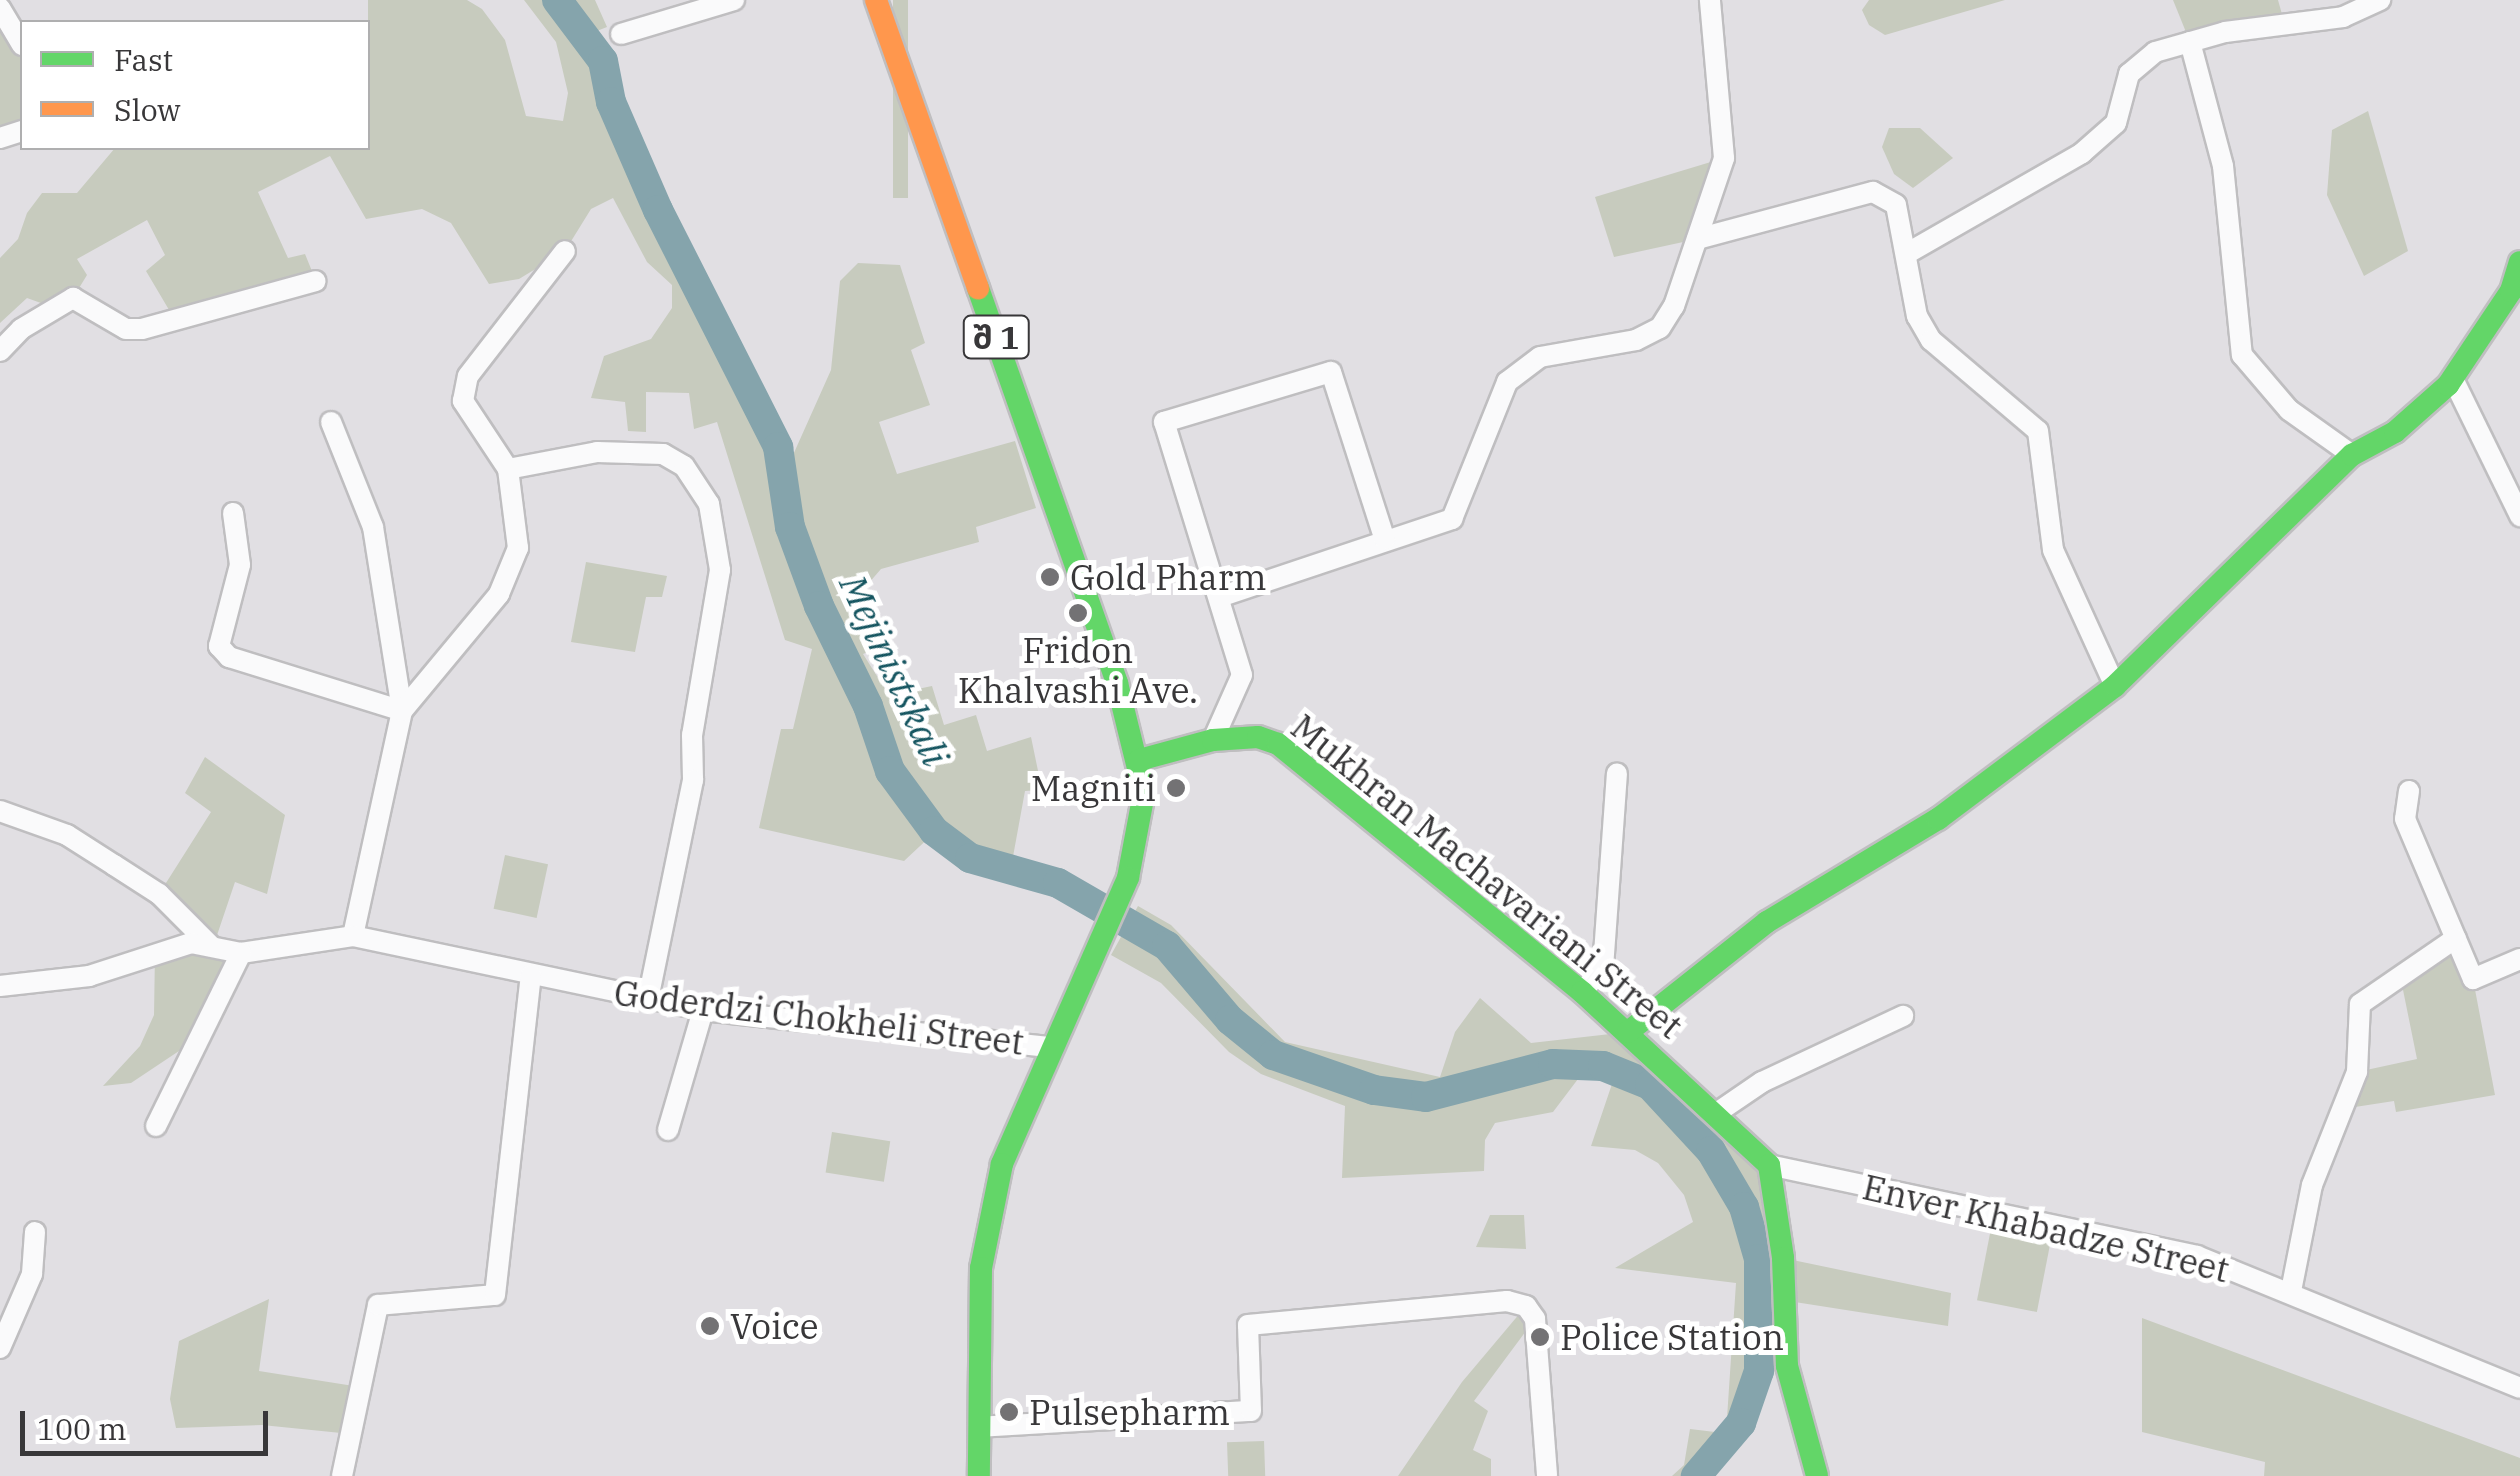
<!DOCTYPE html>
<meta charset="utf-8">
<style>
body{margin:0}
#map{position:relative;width:2520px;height:1476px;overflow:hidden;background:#e1dfe3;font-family:"IBM Plex Serif","Noto Sans Georgian",serif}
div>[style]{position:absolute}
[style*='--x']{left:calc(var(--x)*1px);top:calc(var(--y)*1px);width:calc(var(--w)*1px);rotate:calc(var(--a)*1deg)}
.green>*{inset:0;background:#c7cbbe;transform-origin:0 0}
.river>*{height:30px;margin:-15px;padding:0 15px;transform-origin:15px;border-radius:15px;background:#85a4ac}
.roads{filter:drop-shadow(2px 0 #bfbec0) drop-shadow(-2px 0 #bfbec0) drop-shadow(0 2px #bfbec0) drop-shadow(0 -2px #bfbec0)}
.street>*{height:20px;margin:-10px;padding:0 10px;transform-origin:10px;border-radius:10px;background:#fafafb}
.fast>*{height:22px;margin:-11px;padding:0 11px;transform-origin:11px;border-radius:11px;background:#63d668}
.slow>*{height:22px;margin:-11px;padding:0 11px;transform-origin:11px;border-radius:11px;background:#ff974d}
.dots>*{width:28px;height:28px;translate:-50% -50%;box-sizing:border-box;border:5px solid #fff;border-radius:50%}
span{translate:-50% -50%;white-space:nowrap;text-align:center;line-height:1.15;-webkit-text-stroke:10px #fff;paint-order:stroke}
.shield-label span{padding:2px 8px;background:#fff;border:2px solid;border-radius:8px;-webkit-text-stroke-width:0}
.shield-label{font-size:32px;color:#383739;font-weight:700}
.poi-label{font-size:35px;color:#383739}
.left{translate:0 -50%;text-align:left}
.right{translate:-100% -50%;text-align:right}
.street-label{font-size:35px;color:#383739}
.water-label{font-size:38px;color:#155560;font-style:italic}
.legend{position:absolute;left:20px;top:20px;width:350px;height:130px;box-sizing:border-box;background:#fff;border:2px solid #afafb0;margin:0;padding:12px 18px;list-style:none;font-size:30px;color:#383739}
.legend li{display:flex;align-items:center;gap:20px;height:50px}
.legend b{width:50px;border:2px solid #afafb0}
.scale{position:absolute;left:20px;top:1411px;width:248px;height:45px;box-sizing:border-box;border:5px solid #383739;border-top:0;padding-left:12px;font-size:30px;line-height:35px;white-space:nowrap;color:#383739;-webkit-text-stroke:8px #fff;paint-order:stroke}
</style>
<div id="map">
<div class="green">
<i style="clip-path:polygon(368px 0,467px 0,482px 9px,505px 40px,526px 116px,563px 121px,568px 93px,556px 42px,524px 0,595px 0,607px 27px,584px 36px,603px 61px,611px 102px,658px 210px,778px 447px,793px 455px,831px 370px,840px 281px,858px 263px,900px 265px,925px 343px,911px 350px,930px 405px,879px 422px,897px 474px,1015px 441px,1036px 508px,976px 527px,979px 542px,881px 569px,848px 607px,863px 626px,882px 629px,875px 649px,863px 654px,889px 695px,932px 686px,944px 725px,976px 715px,987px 751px,1031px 737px,1042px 790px,1025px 791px,1010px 873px,970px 858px,935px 832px,904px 861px,759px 828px,781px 729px,793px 729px,812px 649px,785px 640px,717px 422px,694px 429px,689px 393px,646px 392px,646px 432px,628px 431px,625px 402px,591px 398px,604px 356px,651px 339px,672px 308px,672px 285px,647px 262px,613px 198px,591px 209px,565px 251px,519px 279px,489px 284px,451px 223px,422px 209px,366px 219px,330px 156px,258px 192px,288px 258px,305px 254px,316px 281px,175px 320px,146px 271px,165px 255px,147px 220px,77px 259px,87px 275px,73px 298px,52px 307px,27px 298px,0 323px,0 258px,18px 239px,27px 213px,42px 193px,77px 193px,115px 148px,368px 148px)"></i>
<i style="left:893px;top:0;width:15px;height:198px"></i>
<i style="clip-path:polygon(1869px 0,2005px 0,1885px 35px,1869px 25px,1862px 10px)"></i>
<i style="clip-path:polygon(2173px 0,2278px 0,2285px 25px,2190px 42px)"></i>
<i style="clip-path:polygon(0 8px,22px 45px,22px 131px,0 138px)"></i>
<i style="clip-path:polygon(2368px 111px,2408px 251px,2364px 276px,2327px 195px,2332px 130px)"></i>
<i style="clip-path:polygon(1889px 128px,1920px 128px,1953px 158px,1913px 188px,1894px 174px,1882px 147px)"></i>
<i style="clip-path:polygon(1724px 158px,1697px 239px,1614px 257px,1595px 197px)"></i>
<i style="clip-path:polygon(586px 562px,667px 576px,662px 597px,646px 597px,635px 652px,571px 642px)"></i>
<i style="clip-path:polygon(205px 757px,285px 815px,267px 894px,235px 882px,213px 947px,241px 953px,200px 1037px,131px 1083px,103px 1086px,140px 1046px,154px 1015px,155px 952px,191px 943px,159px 894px,211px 812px,185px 793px)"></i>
<i style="left:505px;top:855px;width:44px;height:55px;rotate:12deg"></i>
<i style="clip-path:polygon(1138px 906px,1171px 925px,1285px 1042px,1440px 1077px,1455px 1032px,1480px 998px,1531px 1043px,1628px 1032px,1769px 1165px,1783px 1258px,1951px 1293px,1948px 1326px,1782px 1300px,1787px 1366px,1759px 1371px,1741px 1423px,1696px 1476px,1672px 1476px,1684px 1465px,1690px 1429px,1715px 1432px,1727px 1418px,1736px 1283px,1615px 1268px,1693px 1222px,1684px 1195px,1658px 1163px,1635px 1150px,1591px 1146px,1613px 1081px,1578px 1079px,1553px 1112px,1495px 1123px,1485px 1140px,1484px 1171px,1342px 1178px,1345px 1106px,1261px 1074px,1229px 1052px,1161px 983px,1111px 955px)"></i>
<i style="clip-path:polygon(2456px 938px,2473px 979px,2495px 1095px,2396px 1112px,2394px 1101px,2342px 1109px,2357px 1072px,2417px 1059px,2400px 975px)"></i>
<i style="left:832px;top:1132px;width:59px;height:41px;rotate:9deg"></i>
<i style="left:1994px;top:1213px;width:61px;height:89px;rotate:11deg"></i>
<i style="clip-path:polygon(1490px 1215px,1524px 1215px,1526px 1249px,1476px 1247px)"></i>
<i style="clip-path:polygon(269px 1299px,259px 1371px,360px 1387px,351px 1434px,262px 1425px,176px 1428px,170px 1399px,179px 1341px)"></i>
<i style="clip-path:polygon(1526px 1306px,1535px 1319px,1474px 1401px,1488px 1411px,1473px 1450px,1491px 1459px,1491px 1476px,1398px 1476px,1462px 1382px)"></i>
<i style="clip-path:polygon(2142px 1318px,2520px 1458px,2520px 1476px,2264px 1476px,2265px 1462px,2142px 1432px)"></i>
<i style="left:1264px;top:1441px;width:35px;height:37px;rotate:88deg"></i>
</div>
<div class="river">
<i style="--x:557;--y:0;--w:76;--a:53"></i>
<i style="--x:603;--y:61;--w:42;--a:79"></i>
<i style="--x:611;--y:102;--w:118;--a:66.5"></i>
<i style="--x:658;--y:210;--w:266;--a:63.1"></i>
<i style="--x:778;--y:447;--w:81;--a:81.5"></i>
<i style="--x:790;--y:527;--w:84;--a:69.8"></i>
<i style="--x:819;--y:606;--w:111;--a:63.9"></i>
<i style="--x:868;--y:706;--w:69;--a:71.3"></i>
<i style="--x:890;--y:771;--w:74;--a:53.7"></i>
<i style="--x:934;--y:831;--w:45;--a:36.9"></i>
<i style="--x:970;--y:858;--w:91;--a:15.9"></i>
<i style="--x:1058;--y:883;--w:126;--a:30"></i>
<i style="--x:1167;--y:946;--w:97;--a:49.6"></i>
<i style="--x:1230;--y:1020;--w:55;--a:39.1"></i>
<i style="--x:1273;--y:1055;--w:107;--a:19.1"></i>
<i style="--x:1374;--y:1090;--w:52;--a:7.7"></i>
<i style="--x:1426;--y:1097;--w:131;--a:-14.6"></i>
<i style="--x:1553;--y:1064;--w:50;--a:2.3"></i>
<i style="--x:1603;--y:1066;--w:51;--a:22"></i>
<i style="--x:1650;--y:1085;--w:90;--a:47.3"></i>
<i style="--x:1711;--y:1151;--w:65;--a:59.5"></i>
<i style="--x:1744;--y:1207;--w:54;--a:73.9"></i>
<i style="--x:1759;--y:1259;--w:112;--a:90"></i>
<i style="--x:1759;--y:1371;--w:55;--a:109.1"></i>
<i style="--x:1741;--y:1423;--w:70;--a:130.3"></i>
</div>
<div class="roads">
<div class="street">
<i style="--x:0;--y:8;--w:43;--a:59.3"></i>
<i style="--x:621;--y:34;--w:118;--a:-16.7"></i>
<i style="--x:2190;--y:42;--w:128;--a:75.1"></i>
<i style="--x:2223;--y:166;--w:190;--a:84.3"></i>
<i style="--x:2242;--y:355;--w:72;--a:49.5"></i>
<i style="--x:2289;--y:410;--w:77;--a:35.5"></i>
<i style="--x:0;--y:138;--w:23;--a:-18"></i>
<i style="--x:1697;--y:239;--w:182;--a:-15"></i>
<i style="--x:1873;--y:192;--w:26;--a:29"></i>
<i style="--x:1896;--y:205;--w:113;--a:79.3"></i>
<i style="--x:1917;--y:316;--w:28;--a:60"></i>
<i style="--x:1931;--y:340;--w:140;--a:40.4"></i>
<i style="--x:2038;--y:431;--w:120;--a:82.8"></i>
<i style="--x:2053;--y:550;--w:149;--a:65.5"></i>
<i style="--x:1906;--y:254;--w:203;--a:-29.8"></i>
<i style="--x:2082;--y:153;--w:45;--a:-41.4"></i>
<i style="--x:2116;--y:123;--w:51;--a:-75.1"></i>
<i style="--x:2129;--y:74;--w:34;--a:-40"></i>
<i style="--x:2155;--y:52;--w:73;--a:-15.9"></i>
<i style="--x:2225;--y:32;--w:119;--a:-7.2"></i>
<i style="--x:2343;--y:17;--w:41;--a:-24.7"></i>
<i style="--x:0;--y:351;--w:30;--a:-46"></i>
<i style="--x:21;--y:329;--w:61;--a:-30.8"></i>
<i style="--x:73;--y:298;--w:61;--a:30.3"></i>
<i style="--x:126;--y:329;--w:16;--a:0"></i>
<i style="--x:142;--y:329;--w:180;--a:-15.4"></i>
<i style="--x:2453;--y:379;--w:153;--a:63.9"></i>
<i style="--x:331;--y:422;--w:113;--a:68.2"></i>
<i style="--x:373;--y:527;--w:186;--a:81"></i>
<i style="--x:402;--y:711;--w:230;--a:102.3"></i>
<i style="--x:508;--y:469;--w:91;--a:-10.8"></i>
<i style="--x:597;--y:452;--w:66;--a:1.7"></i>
<i style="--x:663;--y:454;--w:24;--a:30"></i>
<i style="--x:684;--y:466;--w:45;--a:56.7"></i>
<i style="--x:709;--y:504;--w:67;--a:80.5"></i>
<i style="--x:720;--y:570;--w:167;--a:99.6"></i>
<i style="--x:692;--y:735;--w:45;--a:88.7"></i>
<i style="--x:693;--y:780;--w:224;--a:101.6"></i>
<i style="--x:233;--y:513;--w:52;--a:82.3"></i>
<i style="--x:240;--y:565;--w:84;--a:104.5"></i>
<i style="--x:219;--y:646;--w:15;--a:48"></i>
<i style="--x:229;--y:657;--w:181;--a:17.3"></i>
<i style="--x:402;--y:711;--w:152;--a:-50.3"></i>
<i style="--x:499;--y:594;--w:50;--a:-67.6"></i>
<i style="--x:518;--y:548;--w:80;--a:-97.2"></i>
<i style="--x:508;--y:469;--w:82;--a:-123.5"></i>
<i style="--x:463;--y:401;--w:25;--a:-79"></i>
<i style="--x:468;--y:376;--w:158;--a:-52.2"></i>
<i style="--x:1222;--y:596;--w:243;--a:-18.5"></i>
<i style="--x:1452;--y:519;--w:148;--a:-68.1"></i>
<i style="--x:1507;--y:382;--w:41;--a:-37.1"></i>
<i style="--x:1540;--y:357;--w:97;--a:-10"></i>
<i style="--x:1636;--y:340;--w:27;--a:-27"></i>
<i style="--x:1660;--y:328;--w:26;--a:-58"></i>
<i style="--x:1674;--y:306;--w:156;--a:-71.3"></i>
<i style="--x:1724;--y:158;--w:159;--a:-95.1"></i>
<i style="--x:1213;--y:740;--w:71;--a:-66"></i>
<i style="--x:1242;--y:675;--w:265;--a:-107.1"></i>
<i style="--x:1164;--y:422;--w:174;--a:-16.7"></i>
<i style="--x:1331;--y:372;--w:176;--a:72.2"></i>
<i style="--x:2409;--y:791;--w:28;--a:98"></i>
<i style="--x:2405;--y:819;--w:174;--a:67"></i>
<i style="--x:2473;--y:979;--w:51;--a:-23.1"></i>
<i style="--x:0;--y:811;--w:71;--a:19.7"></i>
<i style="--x:67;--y:835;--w:56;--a:32.6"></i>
<i style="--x:114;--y:865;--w:54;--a:32.8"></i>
<i style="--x:159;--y:894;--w:74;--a:45"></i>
<i style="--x:0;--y:986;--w:90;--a:-6.4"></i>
<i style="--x:89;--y:976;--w:107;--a:-17.9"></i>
<i style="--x:191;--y:943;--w:51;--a:11.3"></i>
<i style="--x:241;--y:953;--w:113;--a:-8.6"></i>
<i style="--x:353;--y:936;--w:358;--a:11.9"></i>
<i style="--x:703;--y:1010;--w:347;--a:6.1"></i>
<i style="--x:1582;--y:992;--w:32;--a:-49"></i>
<i style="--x:1603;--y:968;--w:195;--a:-85.9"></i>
<i style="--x:1718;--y:1112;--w:53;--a:-34.3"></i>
<i style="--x:1762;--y:1082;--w:156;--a:-25.1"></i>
<i style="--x:156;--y:1126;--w:193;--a:-63.8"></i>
<i style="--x:668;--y:1130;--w:125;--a:-73.7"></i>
<i style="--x:1769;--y:1165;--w:438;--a:12"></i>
<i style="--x:2197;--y:1256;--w:349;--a:22.2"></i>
<i style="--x:2291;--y:1291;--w:108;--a:-78.8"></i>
<i style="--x:2312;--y:1185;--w:122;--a:-68.3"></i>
<i style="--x:2357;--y:1072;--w:68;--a:-87.5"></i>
<i style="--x:2360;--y:1004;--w:116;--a:-34.5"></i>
<i style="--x:0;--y:1348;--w:81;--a:-66.6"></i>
<i style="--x:32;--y:1274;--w:42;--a:-85.9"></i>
<i style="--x:979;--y:1427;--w:272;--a:-3.4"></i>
<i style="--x:1251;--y:1411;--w:86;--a:-92"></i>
<i style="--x:1248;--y:1325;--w:260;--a:-5.3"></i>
<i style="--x:1507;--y:1301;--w:20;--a:15"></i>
<i style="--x:1526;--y:1306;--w:16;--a:55"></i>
<i style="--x:1535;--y:1319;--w:157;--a:85.6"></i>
<i style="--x:342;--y:1476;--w:175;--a:-78.1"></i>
<i style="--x:378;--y:1305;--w:117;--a:-4.9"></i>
<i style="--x:495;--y:1295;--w:322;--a:-83.6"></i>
</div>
<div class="fast">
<i style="--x:978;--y:288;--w:419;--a:70.6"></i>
<i style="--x:1117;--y:683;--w:113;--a:76.2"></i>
<i style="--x:1144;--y:793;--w:86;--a:100.7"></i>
<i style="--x:1128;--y:878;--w:313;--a:113.8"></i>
<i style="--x:1002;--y:1164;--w:106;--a:101.4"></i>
<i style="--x:981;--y:1268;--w:208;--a:90.6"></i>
<i style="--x:1139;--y:760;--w:77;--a:-15.1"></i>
<i style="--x:1213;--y:740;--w:45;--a:-3.8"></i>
<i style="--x:1258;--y:737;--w:21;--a:19"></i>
<i style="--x:1278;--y:744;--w:392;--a:39.2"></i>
<i style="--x:1582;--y:992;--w:255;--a:42.8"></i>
<i style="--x:1769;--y:1165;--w:94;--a:81.4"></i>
<i style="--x:1783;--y:1258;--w:108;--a:87.9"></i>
<i style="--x:1787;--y:1366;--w:114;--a:74.7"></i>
<i style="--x:1628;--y:1032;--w:177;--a:-38.4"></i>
<i style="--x:1767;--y:922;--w:200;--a:-31.1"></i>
<i style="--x:1938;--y:819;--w:221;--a:-36.9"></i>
<i style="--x:2115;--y:686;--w:331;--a:-44.3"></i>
<i style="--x:2352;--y:455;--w:49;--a:-28.1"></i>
<i style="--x:2395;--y:432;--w:71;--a:-41.6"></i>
<i style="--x:2448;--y:385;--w:113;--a:-56.2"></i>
<i style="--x:2511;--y:291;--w:30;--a:-73"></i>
</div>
<div class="slow">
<i style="--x:876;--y:0;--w:306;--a:70.5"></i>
</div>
</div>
<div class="dots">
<i style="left:1050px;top:577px;background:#737274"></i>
<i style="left:1078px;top:613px;background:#737274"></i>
<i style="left:1176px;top:788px;background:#737274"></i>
<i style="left:710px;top:1326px;background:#737274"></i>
<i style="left:1540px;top:1337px;background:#737274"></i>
<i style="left:1009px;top:1412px;background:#737274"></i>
</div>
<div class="shield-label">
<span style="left:996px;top:337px">შ 1</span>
</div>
<div class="poi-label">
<span class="left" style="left:1070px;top:577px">Gold Pharm</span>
<span style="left:1078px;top:670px">Fridon<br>Khalvashi Ave.</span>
<span class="right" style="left:1156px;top:788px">Magniti</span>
<span class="left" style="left:730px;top:1326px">Voice</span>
<span class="left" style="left:1560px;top:1337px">Police Station</span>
<span class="left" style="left:1029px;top:1412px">Pulsepharm</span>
</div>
<div class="street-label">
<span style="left:1487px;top:876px;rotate:39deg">Mukhran Machavariani Street</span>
<span style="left:819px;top:1017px;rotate:7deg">Goderdzi Chokheli Street</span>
<span style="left:2046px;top:1228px;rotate:13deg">Enver Khabadze Street</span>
</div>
<div class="water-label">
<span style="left:895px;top:670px;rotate:65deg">Mejinistskali</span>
</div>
<ul class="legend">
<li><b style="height:12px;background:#63d668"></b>Fast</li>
<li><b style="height:12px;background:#ff974d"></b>Slow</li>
</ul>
<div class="scale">100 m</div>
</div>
